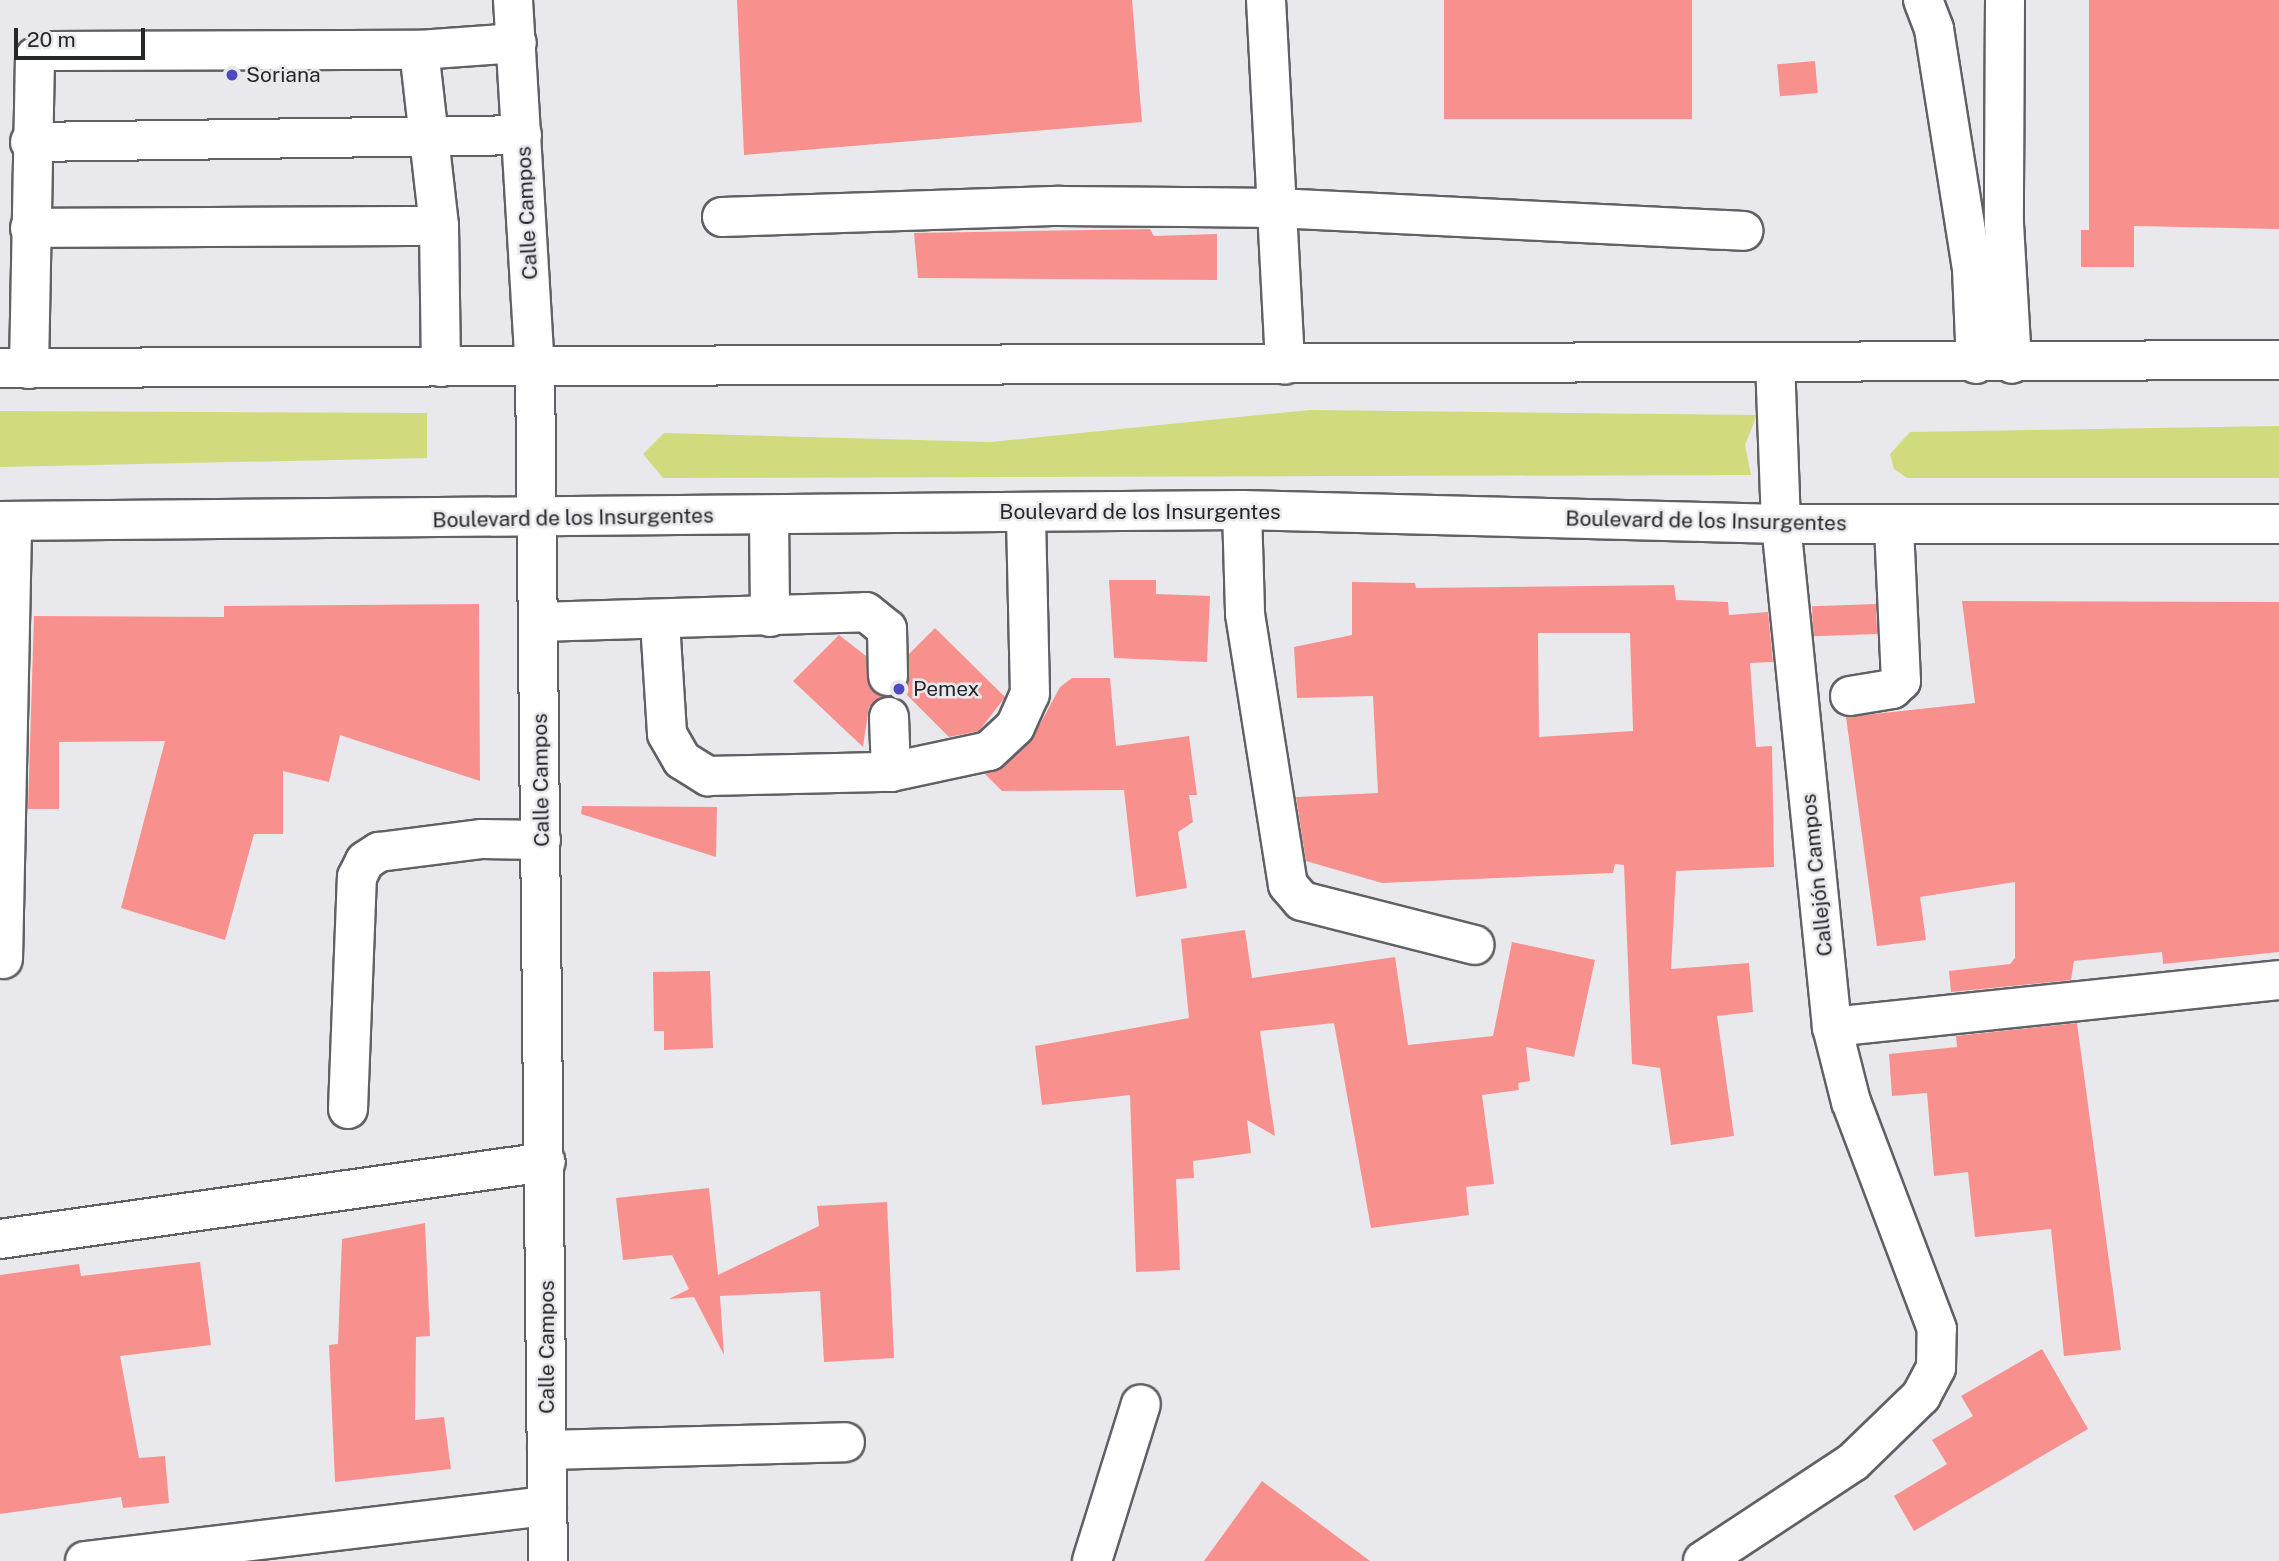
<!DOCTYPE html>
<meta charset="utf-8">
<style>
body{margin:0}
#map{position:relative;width:2279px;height:1561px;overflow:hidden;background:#e9e9ed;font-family:"Public Sans",sans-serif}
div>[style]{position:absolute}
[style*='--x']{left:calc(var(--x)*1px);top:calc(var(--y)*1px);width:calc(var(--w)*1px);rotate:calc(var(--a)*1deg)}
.green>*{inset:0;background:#d1da7c}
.building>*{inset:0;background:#f8918e;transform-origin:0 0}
.roads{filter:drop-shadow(2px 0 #616165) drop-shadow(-2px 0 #616165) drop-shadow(0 2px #616165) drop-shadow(0 -2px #616165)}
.minor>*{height:38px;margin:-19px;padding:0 19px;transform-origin:19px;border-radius:19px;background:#fff}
.major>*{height:38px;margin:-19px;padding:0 19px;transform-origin:19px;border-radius:19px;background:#fff}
.dots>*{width:19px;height:19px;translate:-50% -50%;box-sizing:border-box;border:4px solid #e9e9ed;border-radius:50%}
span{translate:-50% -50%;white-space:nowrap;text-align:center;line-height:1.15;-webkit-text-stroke:5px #e9e9ed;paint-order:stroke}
.poi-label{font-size:21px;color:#262728}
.left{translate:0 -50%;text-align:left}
.street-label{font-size:21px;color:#262728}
.scale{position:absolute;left:14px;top:28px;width:131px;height:32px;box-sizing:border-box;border:4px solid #262728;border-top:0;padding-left:9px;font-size:21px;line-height:24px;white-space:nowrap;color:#262728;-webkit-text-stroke:5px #e9e9ed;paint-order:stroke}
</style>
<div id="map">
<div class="green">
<i style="clip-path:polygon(1310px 410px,1757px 415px,1745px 445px,1751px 475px,663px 478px,643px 454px,664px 433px,991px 442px)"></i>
<i style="clip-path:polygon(0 411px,427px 413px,427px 458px,0 467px)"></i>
<i style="clip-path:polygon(2279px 426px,2279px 478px,1907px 478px,1894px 469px,1890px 454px,1910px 432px)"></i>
</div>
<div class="building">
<i style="clip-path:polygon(737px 0,1132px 0,1142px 122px,744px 155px)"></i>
<i style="left:1444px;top:0;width:248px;height:119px"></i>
<i style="clip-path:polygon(2089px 0,2279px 0,2279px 229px,2134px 226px,2134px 267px,2081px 267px,2081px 230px,2089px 230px)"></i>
<i style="left:1815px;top:61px;width:32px;height:38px;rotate:85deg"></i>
<i style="clip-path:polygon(1150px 229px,1154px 236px,1217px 234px,1217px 280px,918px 278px,914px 233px)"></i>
<i style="clip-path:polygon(1109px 580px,1156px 580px,1156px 594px,1210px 596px,1207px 662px,1114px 658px)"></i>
<i style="clip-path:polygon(evenodd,1352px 582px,1415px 583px,1416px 588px,1674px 585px,1676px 600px,1728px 602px,1729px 615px,1768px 612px,1773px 662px,1750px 663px,1756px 747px,1772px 746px,1774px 867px,1676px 871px,1671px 969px,1749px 963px,1753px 1012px,1717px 1016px,1734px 1136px,1671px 1145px,1660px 1068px,1632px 1064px,1624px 865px,1615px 864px,1613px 873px,1382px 883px,1306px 861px,1296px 797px,1378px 793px,1373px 696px,1297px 698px,1294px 647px,1352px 635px,1352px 582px,1538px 633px,1630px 633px,1633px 731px,1539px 737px,1538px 633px)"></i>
<i style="clip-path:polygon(1962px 601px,2279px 602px,2279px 952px,2163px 964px,2162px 952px,2074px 961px,2071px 980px,1951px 992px,1949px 971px,2010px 964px,2015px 958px,2015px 882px,1920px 897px,1926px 940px,1877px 946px,1846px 717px,1975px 703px)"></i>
<i style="clip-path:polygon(479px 604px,480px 781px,340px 735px,329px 782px,283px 771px,283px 834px,254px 834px,225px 940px,121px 908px,165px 741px,59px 742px,59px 809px,28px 809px,34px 616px,224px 617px,224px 606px)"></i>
<i style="left:1876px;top:604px;width:30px;height:64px;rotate:88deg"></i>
<i style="clip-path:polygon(935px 628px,1005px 697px,979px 731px,949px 737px,903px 691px,909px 654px)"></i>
<i style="clip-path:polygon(839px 635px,866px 656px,869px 687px,883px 697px,869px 707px,863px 747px,793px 681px)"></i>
<i style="clip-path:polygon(1072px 678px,1110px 678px,1116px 746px,1189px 736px,1197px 795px,1189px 795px,1193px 822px,1178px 832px,1187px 888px,1136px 897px,1124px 790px,1002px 791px,985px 774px,1030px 743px,1060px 687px)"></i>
<i style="clip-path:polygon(582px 806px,717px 807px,716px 857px,581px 814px)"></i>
<i style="clip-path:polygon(1245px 930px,1252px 978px,1395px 957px,1408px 1045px,1493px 1036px,1512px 942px,1595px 960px,1574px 1057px,1526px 1047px,1530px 1081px,1518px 1083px,1519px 1090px,1482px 1095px,1494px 1184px,1466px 1187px,1469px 1215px,1371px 1228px,1334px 1023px,1260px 1031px,1275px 1136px,1247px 1120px,1251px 1153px,1193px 1161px,1194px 1178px,1176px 1179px,1180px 1270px,1136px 1272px,1130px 1095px,1042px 1105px,1035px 1046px,1189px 1018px,1181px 939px)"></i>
<i style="clip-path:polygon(710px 971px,713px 1048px,664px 1050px,664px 1031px,654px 1031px,653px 972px)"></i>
<i style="clip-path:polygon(2077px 1023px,2121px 1350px,2064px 1356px,2051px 1229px,1975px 1237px,1968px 1172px,1934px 1176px,1927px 1093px,1892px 1096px,1889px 1054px,1957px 1047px,1956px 1036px)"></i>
<i style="clip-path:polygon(709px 1188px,718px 1275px,819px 1226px,817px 1206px,887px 1202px,894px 1358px,824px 1362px,820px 1291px,720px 1296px,724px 1355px,694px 1297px,669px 1299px,689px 1289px,672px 1255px,623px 1260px,616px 1198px)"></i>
<i style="clip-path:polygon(425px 1223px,430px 1336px,416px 1337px,415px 1420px,444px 1417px,451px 1469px,335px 1482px,329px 1345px,338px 1344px,342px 1239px)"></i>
<i style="clip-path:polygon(200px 1262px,211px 1345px,120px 1356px,139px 1458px,165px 1456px,169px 1503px,123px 1508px,121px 1497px,0 1514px,0 1275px,79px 1264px,81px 1276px)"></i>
<i style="clip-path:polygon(2042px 1349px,2088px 1429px,1914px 1531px,1894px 1496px,1947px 1464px,1932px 1440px,1973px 1416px,1961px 1396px)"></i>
<i style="clip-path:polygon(1262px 1481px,1370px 1561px,1204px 1561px)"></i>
</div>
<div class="roads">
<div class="minor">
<i style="--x:513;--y:0;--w:368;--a:86.6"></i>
<i style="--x:535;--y:367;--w:1194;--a:89.38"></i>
<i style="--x:1266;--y:0;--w:365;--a:87"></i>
<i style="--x:1923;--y:0;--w:31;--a:69"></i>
<i style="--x:1934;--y:29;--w:243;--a:81"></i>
<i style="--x:1972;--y:269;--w:95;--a:87.6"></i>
<i style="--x:2005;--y:0;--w:224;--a:90.3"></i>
<i style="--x:2004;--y:224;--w:140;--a:86.7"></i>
<i style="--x:419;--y:50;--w:177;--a:83.5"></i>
<i style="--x:439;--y:226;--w:141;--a:89.2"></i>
<i style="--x:30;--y:142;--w:492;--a:-0.8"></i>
<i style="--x:722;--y:217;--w:338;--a:-1.9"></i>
<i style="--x:1060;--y:206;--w:216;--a:0.5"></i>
<i style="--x:1276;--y:208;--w:468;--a:2.8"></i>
<i style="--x:30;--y:228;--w:409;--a:-0.3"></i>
<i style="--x:29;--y:369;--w:312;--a:-88.9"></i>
<i style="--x:35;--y:57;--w:17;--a:-21"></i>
<i style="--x:51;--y:51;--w:368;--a:-0.2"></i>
<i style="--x:419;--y:50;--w:98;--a:-4.1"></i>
<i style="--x:1242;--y:510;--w:104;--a:88.3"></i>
<i style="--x:1245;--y:614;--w:274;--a:81"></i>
<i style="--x:1288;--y:885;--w:21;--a:49"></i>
<i style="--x:1302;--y:901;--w:178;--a:14.3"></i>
<i style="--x:769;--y:516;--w:101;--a:89.4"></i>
<i style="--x:538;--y:622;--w:328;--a:-1.7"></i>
<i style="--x:866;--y:612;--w:27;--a:39"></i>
<i style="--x:887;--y:629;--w:47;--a:88.8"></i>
<i style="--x:660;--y:622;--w:112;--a:86.4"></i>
<i style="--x:667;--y:734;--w:30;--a:60"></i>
<i style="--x:682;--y:760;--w:31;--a:32"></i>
<i style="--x:708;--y:776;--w:183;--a:-1.3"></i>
<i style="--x:891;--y:772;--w:55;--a:-92.1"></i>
<i style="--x:1850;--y:696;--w:43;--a:-9.5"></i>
<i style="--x:1892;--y:689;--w:12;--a:-42"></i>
<i style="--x:1901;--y:681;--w:157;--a:-92.6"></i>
<i style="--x:891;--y:772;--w:100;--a:-12.1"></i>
<i style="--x:989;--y:751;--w:35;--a:-43"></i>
<i style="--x:1015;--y:727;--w:36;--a:-66"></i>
<i style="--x:1030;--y:694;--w:181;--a:-91.3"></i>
<i style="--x:3;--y:959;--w:438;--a:-88.8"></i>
<i style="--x:1832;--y:1027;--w:449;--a:-6"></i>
<i style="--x:348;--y:1109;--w:232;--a:-87.8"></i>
<i style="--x:357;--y:877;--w:18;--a:-63"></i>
<i style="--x:365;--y:861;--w:17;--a:-33"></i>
<i style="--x:379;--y:852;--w:104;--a:-7.2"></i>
<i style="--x:482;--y:839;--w:59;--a:1"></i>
<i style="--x:0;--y:1239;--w:551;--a:-8.03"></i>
<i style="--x:547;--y:1450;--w:298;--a:-1.5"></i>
<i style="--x:85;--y:1561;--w:465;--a:-6.8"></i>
<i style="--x:1092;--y:1561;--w:164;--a:-72.7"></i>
<i style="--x:1703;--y:1561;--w:180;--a:-33.4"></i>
<i style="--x:1853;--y:1462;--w:95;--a:-44.1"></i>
<i style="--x:1921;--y:1396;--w:32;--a:-62"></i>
<i style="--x:1936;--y:1368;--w:39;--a:-89"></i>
<i style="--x:1937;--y:1329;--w:243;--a:-110.7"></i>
<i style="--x:1851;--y:1102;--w:77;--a:-104.2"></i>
<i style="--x:1832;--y:1027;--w:506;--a:-95.79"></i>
<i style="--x:1781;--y:524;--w:160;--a:-92.1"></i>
</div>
<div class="major">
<i style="--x:0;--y:368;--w:2279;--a:-0.2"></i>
<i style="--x:0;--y:521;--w:1242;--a:-0.51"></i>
<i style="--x:1242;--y:510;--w:539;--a:1.49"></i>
<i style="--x:1781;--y:524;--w:498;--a:0"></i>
</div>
</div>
<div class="dots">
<i style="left:232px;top:75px;background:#4c4ac1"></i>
<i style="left:899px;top:689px;background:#4c4ac1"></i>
</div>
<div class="poi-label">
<span class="left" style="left:246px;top:75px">Soriana</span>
<span class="left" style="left:913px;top:689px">Pemex</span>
</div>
<div class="street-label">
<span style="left:527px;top:213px;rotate:-93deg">Calle Campos</span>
<span style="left:1140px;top:512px">Boulevard de los Insurgentes</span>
<span style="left:573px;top:518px;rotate:-1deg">Boulevard de los Insurgentes</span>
<span style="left:1706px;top:521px;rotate:1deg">Boulevard de los Insurgentes</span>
<span style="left:541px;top:780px;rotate:-91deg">Calle Campos</span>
<span style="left:1817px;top:875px;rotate:-96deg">Callejón Campos</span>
<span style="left:547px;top:1347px;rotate:-90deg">Calle Campos</span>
</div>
<div class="scale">20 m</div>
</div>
